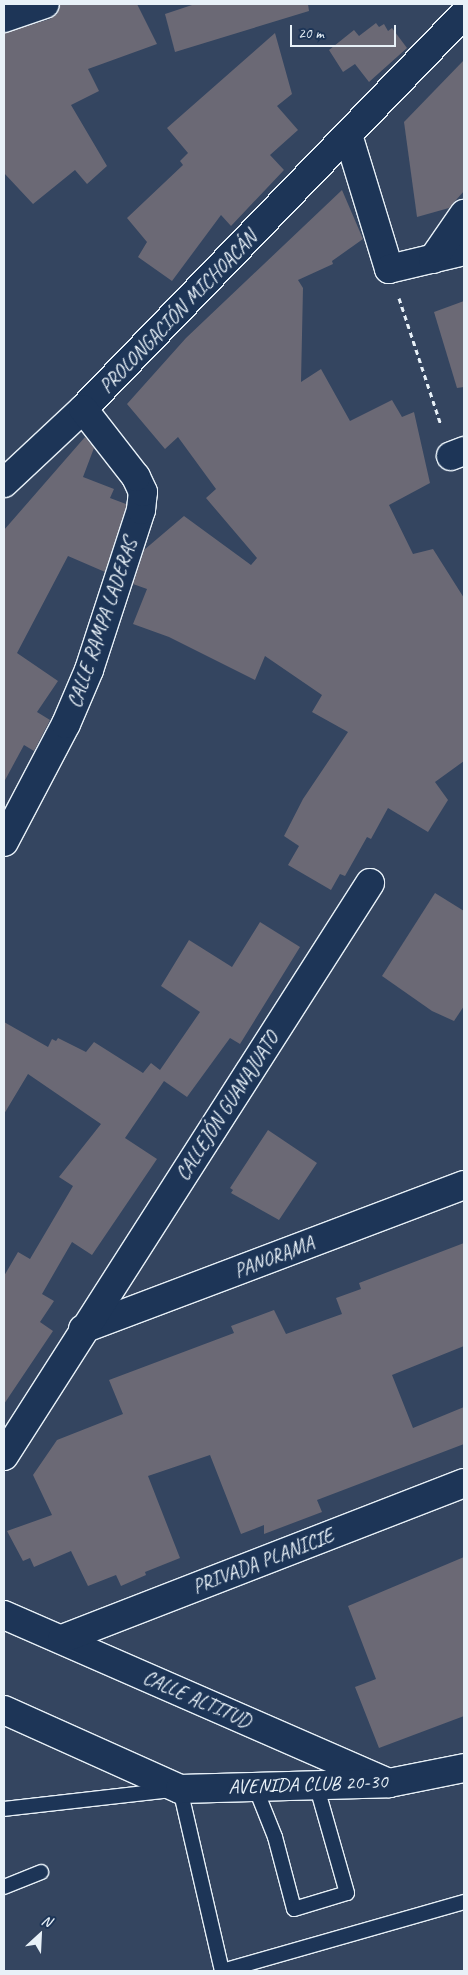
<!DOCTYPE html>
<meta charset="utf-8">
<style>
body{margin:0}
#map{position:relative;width:468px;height:1975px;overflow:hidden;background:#344560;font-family:Caveat,sans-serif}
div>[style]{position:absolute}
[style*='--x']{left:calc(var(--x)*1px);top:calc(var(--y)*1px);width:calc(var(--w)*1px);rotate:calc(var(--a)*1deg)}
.building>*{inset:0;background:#6b6975}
.path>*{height:3px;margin-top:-1.5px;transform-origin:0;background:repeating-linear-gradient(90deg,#e8f1f8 0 5px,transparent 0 9px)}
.roads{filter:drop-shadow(1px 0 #e8f1f8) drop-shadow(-1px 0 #e8f1f8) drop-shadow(0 1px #e8f1f8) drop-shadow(0 -1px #e8f1f8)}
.service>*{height:14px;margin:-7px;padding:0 7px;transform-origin:7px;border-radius:7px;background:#1d3557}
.minor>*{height:28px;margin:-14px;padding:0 14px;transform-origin:14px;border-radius:14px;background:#1d3557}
.secondary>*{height:28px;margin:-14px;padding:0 14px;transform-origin:14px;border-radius:14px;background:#1d3557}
span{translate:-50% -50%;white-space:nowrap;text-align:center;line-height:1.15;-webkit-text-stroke:5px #1d3557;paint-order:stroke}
.street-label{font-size:20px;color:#e8f1f8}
.frame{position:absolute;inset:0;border:5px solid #e8f1f8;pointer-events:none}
.north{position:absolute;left:15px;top:1910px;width:50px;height:50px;-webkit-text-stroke:4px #1d3557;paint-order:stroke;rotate:25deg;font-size:14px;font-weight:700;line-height:20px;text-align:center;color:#e8f1f8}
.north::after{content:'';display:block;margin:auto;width:18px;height:22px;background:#e8f1f8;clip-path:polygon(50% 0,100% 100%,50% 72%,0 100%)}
.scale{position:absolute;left:290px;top:25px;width:106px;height:22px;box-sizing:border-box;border:2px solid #e8f1f8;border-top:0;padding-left:6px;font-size:15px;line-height:18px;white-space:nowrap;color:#e8f1f8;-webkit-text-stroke:4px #1d3557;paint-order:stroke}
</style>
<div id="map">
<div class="building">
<i style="clip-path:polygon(60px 4px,137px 4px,157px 44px,88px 69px,99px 91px,71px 105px,107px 166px,87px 184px,75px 170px,33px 204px,4px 173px,4px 33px,50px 19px,57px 14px)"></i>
<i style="clip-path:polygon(195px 4px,308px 4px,309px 11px,175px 52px,165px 14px)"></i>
<i style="clip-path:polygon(376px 23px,379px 27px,384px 24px,388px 31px,392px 28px,407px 48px,369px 82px,355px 64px,343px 72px,329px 50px,354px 30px,359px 36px)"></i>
<i style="clip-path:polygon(275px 33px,292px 94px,277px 106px,298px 130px,270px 155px,284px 170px,231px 226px,221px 215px,172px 281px,138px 257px,147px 242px,127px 218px,183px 165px,180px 161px,188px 153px,167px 128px)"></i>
<i style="clip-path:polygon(464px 60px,464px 191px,449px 208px,417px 217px,404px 122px)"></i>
<i style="clip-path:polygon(342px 190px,363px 239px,332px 261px,333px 264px,298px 280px,303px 288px,301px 382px,321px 369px,350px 421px,392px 400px,402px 417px,414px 412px,430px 483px,389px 505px,413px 554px,433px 549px,464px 598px,464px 761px,435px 782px,448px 800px,428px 832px,388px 808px,371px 839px,367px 837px,345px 876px,340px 874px,331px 890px,288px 865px,299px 846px,284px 836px,303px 799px,348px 732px,312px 712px,322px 695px,265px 656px,255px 680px,169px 637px,133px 624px,147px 589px,133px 584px,144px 550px,184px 516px,251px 565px,257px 558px,206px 498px,216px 489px,178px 437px,165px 449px,127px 404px,186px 338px)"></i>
<i style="clip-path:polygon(464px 301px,464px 387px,457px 388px,434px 312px)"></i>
<i style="clip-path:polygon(85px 437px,94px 448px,83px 477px,114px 489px,110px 498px,126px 504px,126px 507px,105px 572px,68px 556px,17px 653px,58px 681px,37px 712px,50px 720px,34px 751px,24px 745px,4px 782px,4px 530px)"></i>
<i style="clip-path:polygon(435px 893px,464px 911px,464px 1006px,454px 1021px,432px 1011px,382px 976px)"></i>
<i style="clip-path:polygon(260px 922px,300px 947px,240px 1044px,230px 1038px,187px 1097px,164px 1081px,125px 1138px,157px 1159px,92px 1255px,72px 1242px,42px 1294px,54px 1301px,40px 1322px,53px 1331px,4px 1404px,4px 1276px,18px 1252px,30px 1259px,73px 1186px,59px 1177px,101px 1124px,28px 1074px,4px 1114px,4px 1022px,48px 1047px,52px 1039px,56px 1041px,58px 1038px,86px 1052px,94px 1042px,143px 1073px,151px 1063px,160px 1070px,200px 1012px,161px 986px,189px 940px,232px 967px)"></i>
<i style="clip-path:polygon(268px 1130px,317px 1163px,279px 1220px,231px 1193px,233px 1190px,230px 1188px)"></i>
<i style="clip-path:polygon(464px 1243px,464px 1346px,392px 1375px,413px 1428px,464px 1407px,464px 1444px,317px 1500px,322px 1512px,264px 1534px,264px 1525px,241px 1534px,210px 1455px,148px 1476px,180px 1558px,145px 1572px,146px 1575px,121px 1586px,116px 1575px,88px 1586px,71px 1551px,34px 1567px,30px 1558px,23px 1561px,7px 1531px,52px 1515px,33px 1475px,57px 1440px,123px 1414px,109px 1380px,234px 1333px,231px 1326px,274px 1310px,286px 1334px,342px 1314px,336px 1298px,361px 1289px,359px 1283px)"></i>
<i style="clip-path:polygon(464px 1557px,464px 1716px,379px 1748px,355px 1687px,376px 1679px,348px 1606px)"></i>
</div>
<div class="path">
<i style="--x:399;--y:298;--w:134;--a:71.7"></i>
</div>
<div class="roads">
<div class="service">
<i style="--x:255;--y:1787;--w:54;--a:68.2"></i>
<i style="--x:275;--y:1837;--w:74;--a:75.2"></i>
<i style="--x:294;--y:1909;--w:55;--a:-16.8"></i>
<i style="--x:347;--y:1893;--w:109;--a:-105.9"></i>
<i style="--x:4;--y:1809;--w:177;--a:-6.5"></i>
<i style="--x:180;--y:1789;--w:187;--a:77"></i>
<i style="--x:4;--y:1887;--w:40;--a:-22"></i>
<i style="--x:222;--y:1971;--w:252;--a:-15.9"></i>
</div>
<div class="minor">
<i style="--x:4;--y:18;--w:43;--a:-18.9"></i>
<i style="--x:349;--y:138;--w:137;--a:73"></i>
<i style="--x:389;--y:269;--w:77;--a:-13.5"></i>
<i style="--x:433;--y:259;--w:55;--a:-55.4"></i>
<i style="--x:451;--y:456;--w:14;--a:-21"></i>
<i style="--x:4;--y:483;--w:108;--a:-43.1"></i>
<i style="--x:83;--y:409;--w:549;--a:-46.03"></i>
<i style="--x:4;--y:842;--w:133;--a:-62.3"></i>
<i style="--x:66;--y:724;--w:59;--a:-66.9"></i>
<i style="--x:89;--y:670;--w:168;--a:-72"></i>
<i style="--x:141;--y:510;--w:18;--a:-84"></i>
<i style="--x:143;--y:492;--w:17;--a:-115"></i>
<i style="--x:136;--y:477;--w:86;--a:-127.9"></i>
<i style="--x:83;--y:1329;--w:407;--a:-20.7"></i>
<i style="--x:4;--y:1456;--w:680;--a:-57.43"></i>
<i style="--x:4;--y:1615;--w:420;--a:23.6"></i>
<i style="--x:62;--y:1639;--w:431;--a:-21.2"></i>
</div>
<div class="secondary">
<i style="--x:4;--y:1710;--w:193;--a:24.2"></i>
<i style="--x:180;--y:1789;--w:209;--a:-1.6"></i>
<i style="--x:389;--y:1783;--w:76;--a:-11.3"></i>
</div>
</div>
<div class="street-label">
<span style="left:178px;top:312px;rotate:-46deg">PROLONGACIÓN MICHOACÁN</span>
<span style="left:102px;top:623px;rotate:-71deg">CALLE RAMPA LADERAS</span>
<span style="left:227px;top:1106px;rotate:-57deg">CALLEJÓN GUANAJUATO</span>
<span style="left:274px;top:1257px;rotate:-21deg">PANORAMA</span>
<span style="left:263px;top:1561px;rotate:-21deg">PRIVADA PLANICIE</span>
<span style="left:197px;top:1699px;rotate:24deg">CALLE ALTITUD</span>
<span style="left:308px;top:1784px;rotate:-2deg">AVENIDA CLUB 20-30</span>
</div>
<div class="frame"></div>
<div class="north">N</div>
<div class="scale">20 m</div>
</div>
